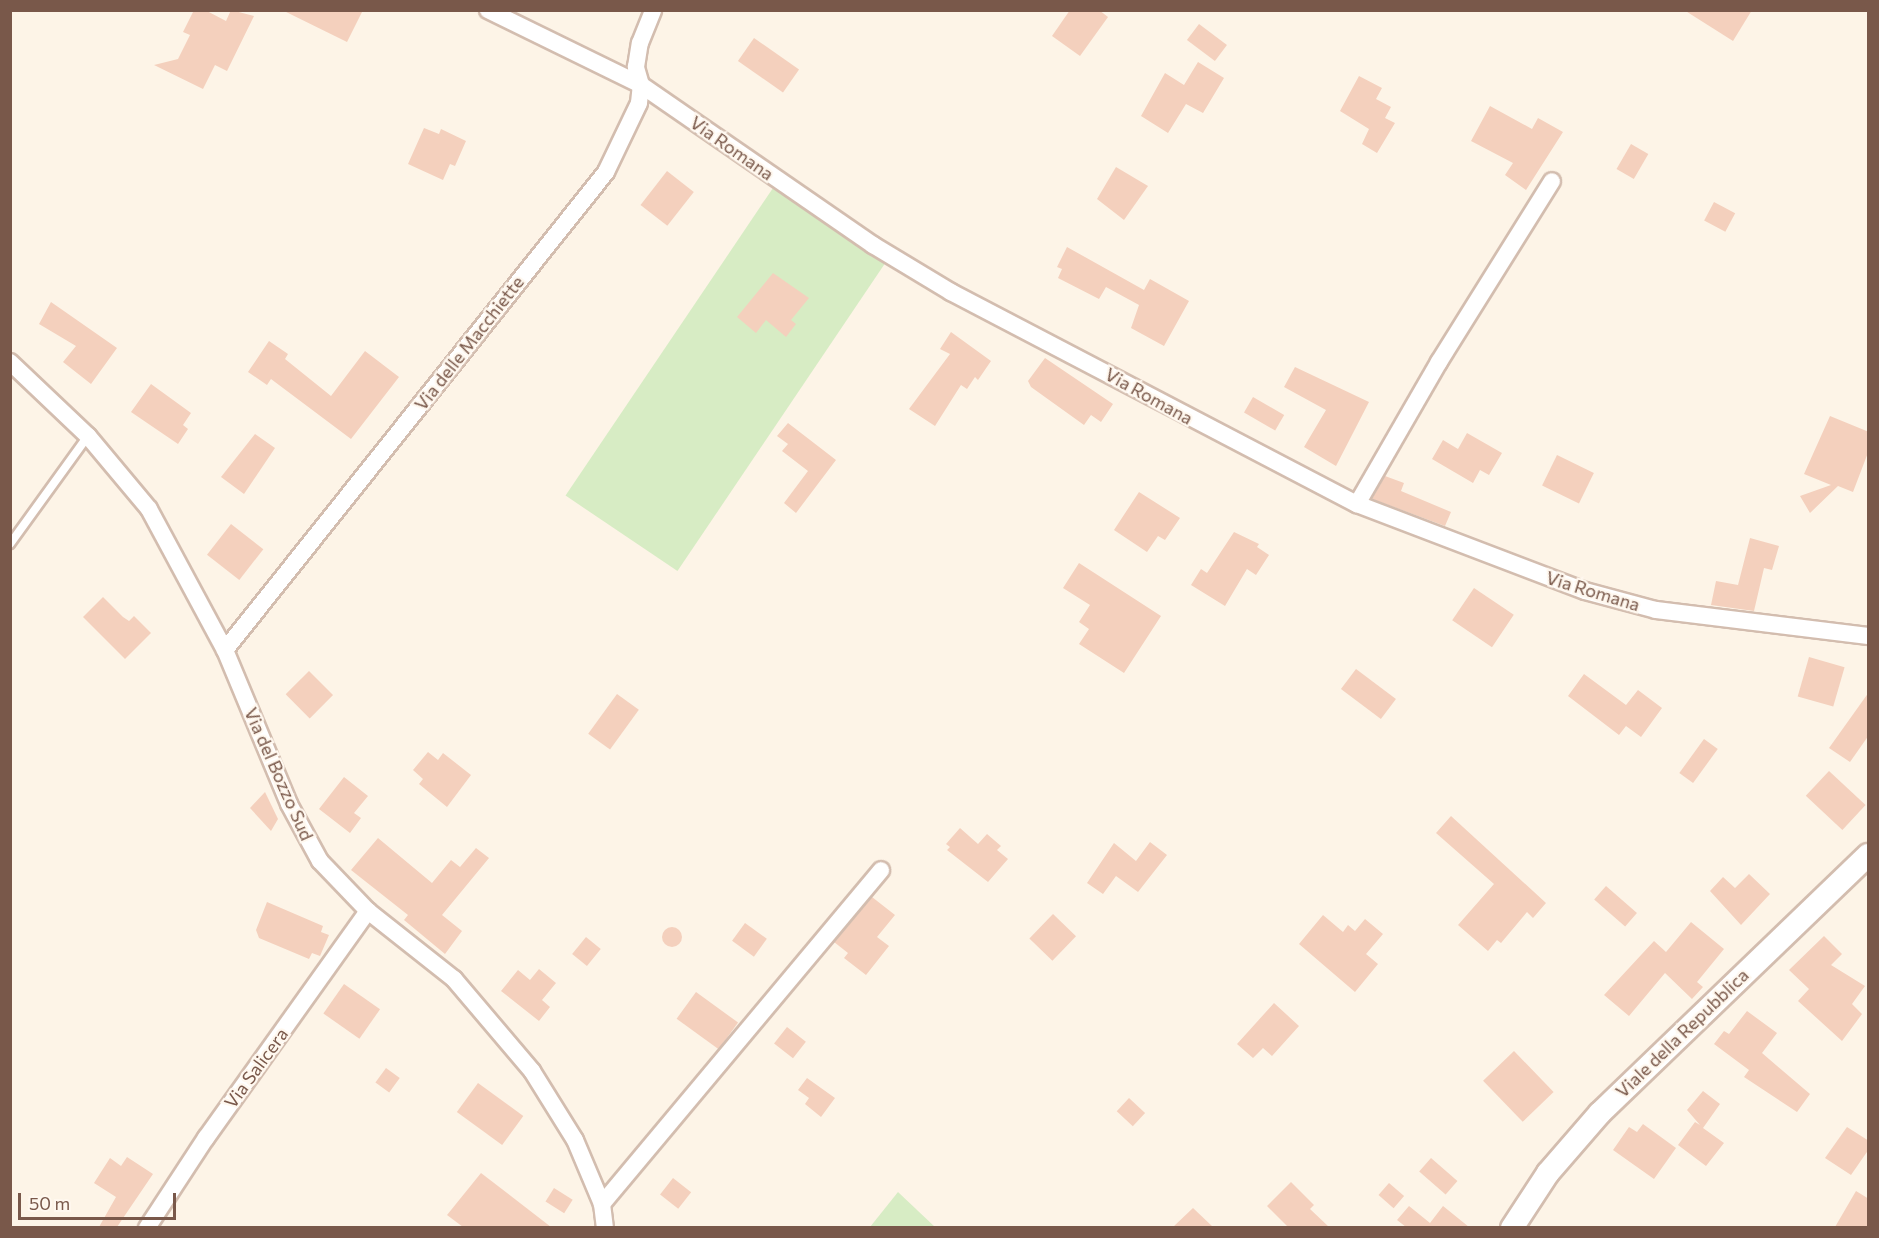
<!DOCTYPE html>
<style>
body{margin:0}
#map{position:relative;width:1879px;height:1238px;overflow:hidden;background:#fdf4e7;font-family:Commissioner,sans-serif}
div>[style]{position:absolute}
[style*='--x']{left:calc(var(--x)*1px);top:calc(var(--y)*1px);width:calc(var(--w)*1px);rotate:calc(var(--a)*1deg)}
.green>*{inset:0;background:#d7ecc4;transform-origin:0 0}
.building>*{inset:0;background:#f4d0bd;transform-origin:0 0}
.round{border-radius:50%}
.roads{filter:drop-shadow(2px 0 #d3bdaf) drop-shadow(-2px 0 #d3bdaf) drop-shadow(0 2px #d3bdaf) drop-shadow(0 -2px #d3bdaf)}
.service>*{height:8px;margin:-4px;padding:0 4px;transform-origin:4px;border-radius:4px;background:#fff}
.minor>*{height:16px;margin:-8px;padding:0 8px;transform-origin:8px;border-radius:8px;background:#fff}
.secondary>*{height:22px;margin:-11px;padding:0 11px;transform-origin:11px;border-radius:11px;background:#fff}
span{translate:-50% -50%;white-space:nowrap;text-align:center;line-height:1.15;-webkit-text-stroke:4.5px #fff8ef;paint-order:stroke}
.street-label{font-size:18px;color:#79584a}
.frame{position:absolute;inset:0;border:12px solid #79584a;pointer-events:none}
.scale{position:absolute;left:18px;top:1193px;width:158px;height:27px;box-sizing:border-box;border:3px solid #79584a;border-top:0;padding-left:8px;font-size:18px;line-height:21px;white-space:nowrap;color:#79584a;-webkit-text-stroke:4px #fff8ef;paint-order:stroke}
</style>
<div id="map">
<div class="green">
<i style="left:773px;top:188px;width:135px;height:371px;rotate:34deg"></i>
<i style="clip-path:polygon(898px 1192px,935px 1227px,870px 1227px)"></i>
</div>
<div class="building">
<i style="clip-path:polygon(194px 10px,205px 10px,226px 21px,231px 10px,254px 16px,227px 71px,215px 65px,203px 89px,154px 65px,178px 59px,190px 35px,183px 32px)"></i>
<i style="clip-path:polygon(282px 10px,363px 10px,347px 42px)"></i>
<i style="clip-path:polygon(1070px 10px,1099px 10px,1108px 17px,1080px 56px,1052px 36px)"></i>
<i style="clip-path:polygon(1684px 10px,1752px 10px,1733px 41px)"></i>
<i style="left:1199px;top:24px;width:35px;height:20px;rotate:37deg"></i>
<i style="left:754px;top:38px;width:55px;height:28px;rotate:35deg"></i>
<i style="clip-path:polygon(1198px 62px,1224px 78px,1203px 113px,1186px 104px,1168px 133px,1141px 116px,1165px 73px,1184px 85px)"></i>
<i style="clip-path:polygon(1359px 76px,1382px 88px,1376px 99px,1391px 107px,1385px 118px,1395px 123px,1377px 153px,1362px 144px,1369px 129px,1340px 111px)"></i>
<i style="clip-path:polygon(1490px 106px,1532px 129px,1538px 118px,1563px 132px,1526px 190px,1505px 175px,1513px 163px,1471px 141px)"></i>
<i style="clip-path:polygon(424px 128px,439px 134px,441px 129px,466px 141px,455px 166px,450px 164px,443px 180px,408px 164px)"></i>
<i style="left:1631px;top:144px;width:20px;height:29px;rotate:30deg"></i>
<i style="clip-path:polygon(1116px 167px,1148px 186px,1124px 220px,1097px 199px)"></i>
<i style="left:667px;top:171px;width:34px;height:43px;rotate:38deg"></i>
<i style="left:1714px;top:202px;width:24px;height:21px;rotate:28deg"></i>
<i style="clip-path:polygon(1067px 247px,1144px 290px,1150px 279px,1189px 301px,1164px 346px,1131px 328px,1139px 305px,1106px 287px,1099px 299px,1058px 278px,1062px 269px,1057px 267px)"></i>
<i style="clip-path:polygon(773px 273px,809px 298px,791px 320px,796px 324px,786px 337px,766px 320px,756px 333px,737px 317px)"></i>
<i style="clip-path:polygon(51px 302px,117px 348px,91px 384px,63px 362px,76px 346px,39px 324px)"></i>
<i style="clip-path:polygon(951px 332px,991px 361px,978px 380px,975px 377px,967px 389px,961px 385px,935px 426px,909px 409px,950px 354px,940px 349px)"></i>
<i style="clip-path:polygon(269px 341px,288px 354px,285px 359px,331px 396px,365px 351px,399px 377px,351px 439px,271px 379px,267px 385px,248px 372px)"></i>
<i style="clip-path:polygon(1045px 358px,1113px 404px,1101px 422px,1091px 415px,1084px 425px,1031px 387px,1028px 381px)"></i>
<i style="clip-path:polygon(1295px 367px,1369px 402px,1336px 466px,1304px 447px,1326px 410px,1284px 387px)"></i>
<i style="clip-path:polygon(151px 384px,191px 413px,183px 425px,188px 429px,178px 444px,131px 412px)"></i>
<i style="left:1253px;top:397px;width:36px;height:18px;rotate:30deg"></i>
<i style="clip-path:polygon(1830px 416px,1869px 432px,1869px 450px,1853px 492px,1838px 486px,1810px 513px,1800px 496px,1831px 485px,1804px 474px)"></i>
<i style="clip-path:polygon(788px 423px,836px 460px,796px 513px,784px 503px,808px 471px,782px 451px,788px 444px,777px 436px)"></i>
<i style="clip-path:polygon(1467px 433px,1502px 453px,1489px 475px,1480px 470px,1473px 483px,1432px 459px,1443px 440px,1458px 449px)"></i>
<i style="clip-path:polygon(255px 434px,275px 448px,244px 494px,221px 477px)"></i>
<i style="left:1557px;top:455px;width:41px;height:34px;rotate:26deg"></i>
<i style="clip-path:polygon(1385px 476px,1404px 483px,1401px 491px,1451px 512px,1445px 526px,1372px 499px)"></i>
<i style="clip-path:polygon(1139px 492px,1180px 518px,1165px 540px,1158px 536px,1147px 552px,1114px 530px)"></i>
<i style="left:231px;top:524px;width:41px;height:39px;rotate:38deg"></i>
<i style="clip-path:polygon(1234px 532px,1259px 544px,1257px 547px,1269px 555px,1256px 575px,1247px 569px,1225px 606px,1191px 585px,1201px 569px,1207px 573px)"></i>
<i style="clip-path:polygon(1750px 538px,1779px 546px,1772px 570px,1764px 568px,1754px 611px,1711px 605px,1716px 581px,1738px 585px)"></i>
<i style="clip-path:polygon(1079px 563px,1161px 616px,1124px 673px,1079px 644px,1089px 629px,1079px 622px,1090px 605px,1063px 588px)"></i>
<i style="left:1474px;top:588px;width:48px;height:39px;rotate:34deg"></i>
<i style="clip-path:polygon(103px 597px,123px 617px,129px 621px,134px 616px,151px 633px,125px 659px,83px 617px)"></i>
<i style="left:1809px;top:657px;width:37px;height:41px;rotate:16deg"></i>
<i style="left:1356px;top:669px;width:50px;height:25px;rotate:37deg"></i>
<i style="left:309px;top:671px;width:34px;height:33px;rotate:45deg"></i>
<i style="clip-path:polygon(1584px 674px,1626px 705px,1638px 690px,1662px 708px,1641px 737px,1626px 726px,1619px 735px,1568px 696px)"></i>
<i style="clip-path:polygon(1869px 692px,1869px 735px,1850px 762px,1829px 748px)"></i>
<i style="left:617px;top:694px;width:27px;height:49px;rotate:36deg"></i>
<i style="left:1704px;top:739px;width:17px;height:42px;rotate:36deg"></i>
<i style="clip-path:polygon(428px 752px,438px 760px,443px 753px,471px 775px,447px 807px,419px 784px,423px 779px,413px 770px)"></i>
<i style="left:1829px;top:771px;width:50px;height:34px;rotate:43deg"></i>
<i style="clip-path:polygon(344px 777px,368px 796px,354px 813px,361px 818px,350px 833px,319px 809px)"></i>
<i style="clip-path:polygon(265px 792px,278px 819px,271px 831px,250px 808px)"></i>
<i style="clip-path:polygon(1451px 816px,1546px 903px,1533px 918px,1527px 912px,1501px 943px,1497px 940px,1488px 951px,1458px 925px,1494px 884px,1436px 833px)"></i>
<i style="clip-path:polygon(960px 828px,978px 844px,987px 834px,1001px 846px,997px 850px,1008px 859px,988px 882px,947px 850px,950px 847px,946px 844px)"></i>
<i style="clip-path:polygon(378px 838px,432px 883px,451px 860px,460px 867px,476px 848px,489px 858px,442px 915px,462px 931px,445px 954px,404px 920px,408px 915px,351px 870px)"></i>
<i style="clip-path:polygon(1150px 842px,1167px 855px,1138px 892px,1116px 876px,1103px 894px,1087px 883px,1114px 843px,1136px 861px)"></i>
<i style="clip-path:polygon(1749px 874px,1770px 894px,1741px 925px,1710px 891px,1723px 877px,1735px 888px)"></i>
<i style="left:1606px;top:886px;width:41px;height:18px;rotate:41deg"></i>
<i style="clip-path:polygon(872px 897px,895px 915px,877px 937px,889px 946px,866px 975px,844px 958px,848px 953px,834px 942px)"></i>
<i style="clip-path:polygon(267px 902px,323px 926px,321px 932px,329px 935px,320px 956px,312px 953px,309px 959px,259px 938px,256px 930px)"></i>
<i style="left:1053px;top:914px;width:32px;height:34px;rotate:44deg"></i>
<i style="clip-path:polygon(1323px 915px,1343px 932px,1348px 925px,1355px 931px,1365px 919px,1383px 934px,1366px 954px,1378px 964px,1355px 992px,1299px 944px)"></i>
<i style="clip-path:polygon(1691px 922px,1724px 949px,1697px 982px,1703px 987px,1692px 999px,1665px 973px,1629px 1016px,1604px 995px,1654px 941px,1666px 952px)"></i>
<i style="left:745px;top:923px;width:27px;height:22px;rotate:36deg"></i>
<i class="round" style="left:662px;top:927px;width:20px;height:20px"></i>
<i style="clip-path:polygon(1824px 936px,1842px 954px,1831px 965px,1865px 986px,1852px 1004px,1862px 1014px,1842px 1041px,1798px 1001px,1809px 989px,1789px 970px)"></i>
<i style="left:586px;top:937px;width:19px;height:22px;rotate:39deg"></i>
<i style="clip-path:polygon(539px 969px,556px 983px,542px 1000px,550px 1007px,539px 1021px,501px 991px,518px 970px,530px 980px)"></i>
<i style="left:344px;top:984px;width:44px;height:36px;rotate:35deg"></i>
<i style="left:696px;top:992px;width:52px;height:33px;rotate:36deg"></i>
<i style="clip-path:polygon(1274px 1003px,1299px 1026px,1272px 1056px,1263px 1048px,1253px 1058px,1237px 1044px)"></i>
<i style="clip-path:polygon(1747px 1011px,1777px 1033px,1762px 1053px,1810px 1094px,1797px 1112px,1744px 1077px,1749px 1070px,1714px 1044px,1724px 1031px,1729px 1034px)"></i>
<i style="left:787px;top:1027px;width:24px;height:21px;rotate:38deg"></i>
<i style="left:1514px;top:1051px;width:57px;height:43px;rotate:46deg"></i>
<i style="left:386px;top:1068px;width:17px;height:18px;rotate:36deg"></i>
<i style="clip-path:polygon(807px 1078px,835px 1098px,821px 1117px,805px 1104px,809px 1098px,798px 1090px)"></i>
<i style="left:478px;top:1083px;width:56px;height:36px;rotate:36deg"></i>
<i style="clip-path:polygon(1703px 1091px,1720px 1104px,1703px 1128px,1724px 1143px,1706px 1166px,1678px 1145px,1695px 1122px,1700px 1125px,1687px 1110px)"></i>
<i style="left:1129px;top:1098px;width:22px;height:18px;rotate:43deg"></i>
<i style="clip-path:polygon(1643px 1124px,1676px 1148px,1654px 1179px,1613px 1150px,1629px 1127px,1637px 1132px)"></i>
<i style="clip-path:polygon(1847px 1127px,1869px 1141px,1869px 1149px,1851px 1175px,1825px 1158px)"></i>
<i style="clip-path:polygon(127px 1157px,153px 1174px,117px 1227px,99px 1227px,116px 1197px,94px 1183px,110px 1158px,121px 1166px)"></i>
<i style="left:1431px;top:1158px;width:35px;height:18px;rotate:41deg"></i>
<i style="clip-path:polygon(481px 1173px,551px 1227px,463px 1227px,447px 1215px)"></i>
<i style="left:673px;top:1178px;width:23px;height:21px;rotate:38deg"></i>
<i style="clip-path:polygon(1291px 1182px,1314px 1205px,1310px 1209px,1329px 1227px,1288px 1227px,1267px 1206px)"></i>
<i style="left:1389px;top:1183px;width:20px;height:16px;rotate:41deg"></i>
<i style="left:554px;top:1188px;width:22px;height:16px;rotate:32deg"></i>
<i style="clip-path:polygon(1856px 1191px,1869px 1199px,1869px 1227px,1835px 1227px)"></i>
<i style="clip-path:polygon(1409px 1206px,1430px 1223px,1443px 1206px,1469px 1227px,1406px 1227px,1397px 1220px)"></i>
<i style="clip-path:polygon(1193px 1208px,1213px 1227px,1173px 1227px)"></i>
</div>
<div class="roads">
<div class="service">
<i style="--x:10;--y:544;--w:133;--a:-54.2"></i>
</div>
<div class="minor">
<i style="--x:488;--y:10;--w:170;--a:26.1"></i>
<i style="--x:641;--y:85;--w:282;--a:34.6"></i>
<i style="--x:873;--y:245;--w:91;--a:31.1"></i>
<i style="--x:951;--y:292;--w:458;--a:27.6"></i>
<i style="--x:1357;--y:504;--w:244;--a:20.9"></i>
<i style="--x:1585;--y:591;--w:73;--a:15"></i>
<i style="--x:1656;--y:610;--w:214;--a:7"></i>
<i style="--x:10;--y:362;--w:108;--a:43.5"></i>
<i style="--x:88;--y:436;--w:95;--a:50.1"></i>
<i style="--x:149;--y:509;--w:160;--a:61.7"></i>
<i style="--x:225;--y:650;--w:167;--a:67.4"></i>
<i style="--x:289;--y:804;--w:65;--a:61.5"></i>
<i style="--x:320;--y:861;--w:69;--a:46.2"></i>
<i style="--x:368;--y:911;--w:110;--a:38.3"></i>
<i style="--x:454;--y:979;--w:121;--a:49.7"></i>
<i style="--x:532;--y:1071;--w:81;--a:58.1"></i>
<i style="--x:575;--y:1140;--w:69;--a:67.1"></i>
<i style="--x:602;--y:1204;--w:24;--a:83"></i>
<i style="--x:1357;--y:504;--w:164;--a:-60"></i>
<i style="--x:1439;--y:362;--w:213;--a:-58"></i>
<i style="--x:225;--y:650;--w:611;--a:-51.44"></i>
<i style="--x:606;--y:172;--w:76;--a:-64.4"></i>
<i style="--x:639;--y:103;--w:18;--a:-84"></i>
<i style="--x:641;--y:85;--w:19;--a:-106"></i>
<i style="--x:636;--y:67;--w:24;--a:-81"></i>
<i style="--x:640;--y:43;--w:35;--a:-68"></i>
<i style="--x:602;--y:1204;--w:435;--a:-50.1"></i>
<i style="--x:147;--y:1228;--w:108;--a:-56.8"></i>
<i style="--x:206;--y:1138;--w:279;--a:-54.5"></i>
</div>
<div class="secondary">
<i style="--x:1512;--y:1228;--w:66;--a:-56.8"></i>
<i style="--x:1548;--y:1173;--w:79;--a:-49.1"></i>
<i style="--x:1600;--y:1113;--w:372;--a:-43.9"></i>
</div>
</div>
<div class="street-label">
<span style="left:732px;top:148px;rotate:35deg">Via Romana</span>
<span style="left:469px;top:343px;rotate:-52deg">Via delle Macchiette</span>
<span style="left:1149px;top:396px;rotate:29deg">Via Romana</span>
<span style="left:1593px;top:591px;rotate:17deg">Via Romana</span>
<span style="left:279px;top:774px;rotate:66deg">Via del Bozzo Sud</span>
<span style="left:1682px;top:1033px;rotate:-44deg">Viale della Repubblica</span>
<span style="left:256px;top:1068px;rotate:-54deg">Via Salicera</span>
</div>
<div class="frame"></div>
<div class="scale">50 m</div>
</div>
